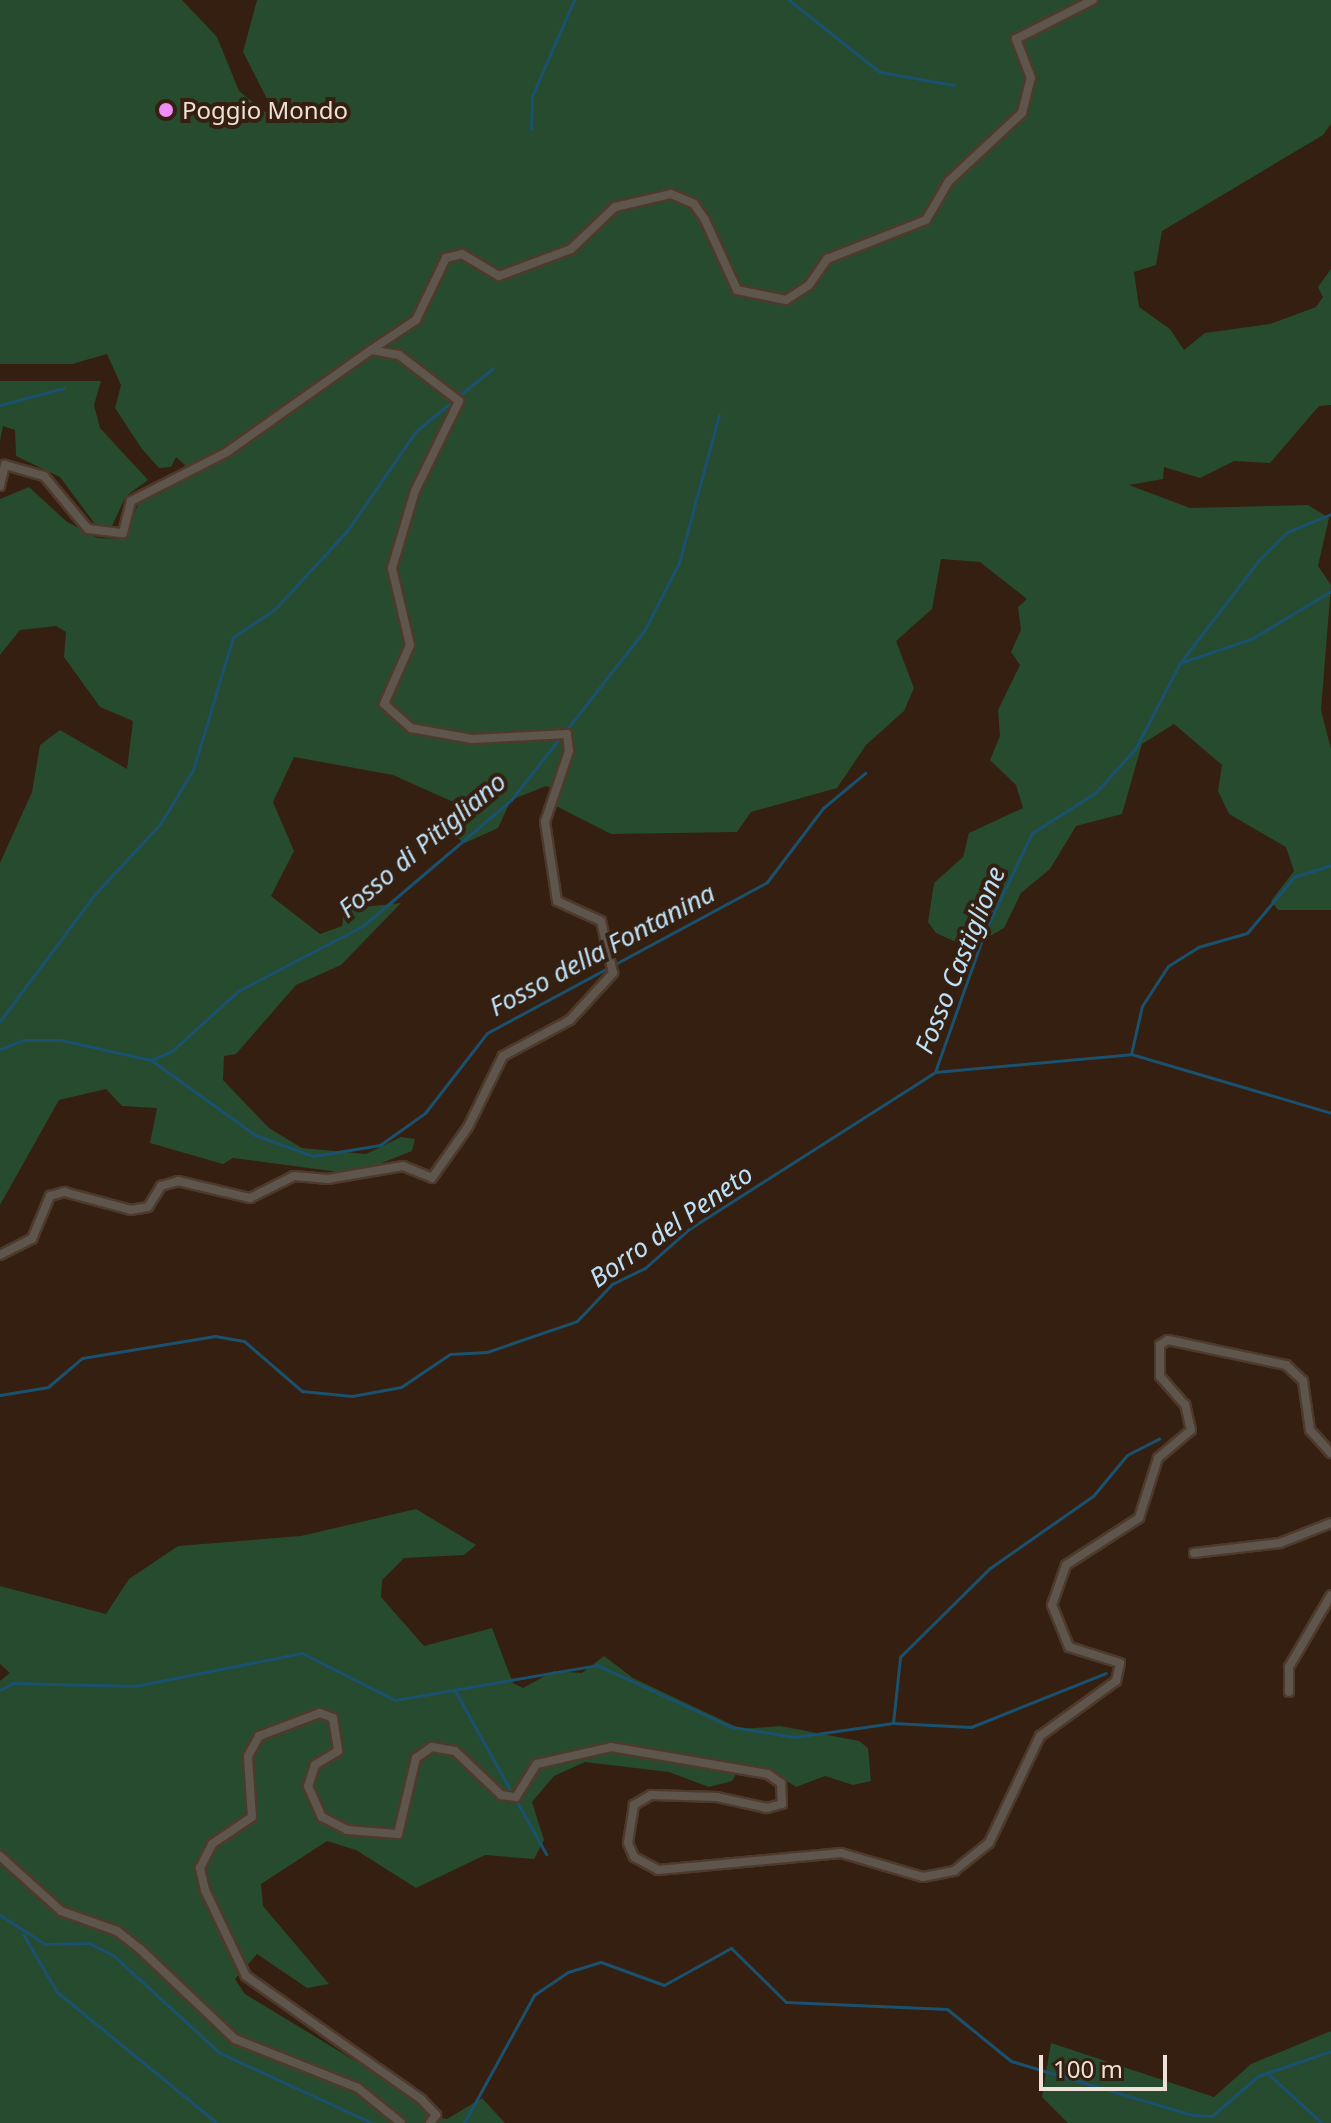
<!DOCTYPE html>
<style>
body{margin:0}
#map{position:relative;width:1331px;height:2123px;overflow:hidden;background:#341f10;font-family:"Noto Sans",sans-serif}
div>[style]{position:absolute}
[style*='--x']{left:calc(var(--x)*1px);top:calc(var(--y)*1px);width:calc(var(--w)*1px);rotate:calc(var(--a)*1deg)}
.green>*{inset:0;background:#274b2e}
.stream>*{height:3px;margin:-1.5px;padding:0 1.5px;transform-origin:1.5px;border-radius:1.5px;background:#1a516f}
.roads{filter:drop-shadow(2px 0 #4e3a2c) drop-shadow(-2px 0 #4e3a2c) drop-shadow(0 2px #4e3a2c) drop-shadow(0 -2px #4e3a2c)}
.minor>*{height:8px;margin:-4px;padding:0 4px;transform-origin:4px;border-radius:4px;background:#5e564c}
.dots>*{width:22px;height:22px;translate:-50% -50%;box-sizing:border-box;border:4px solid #341f10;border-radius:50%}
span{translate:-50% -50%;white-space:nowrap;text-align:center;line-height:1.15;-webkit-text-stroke:8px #341f10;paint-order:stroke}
.poi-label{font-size:24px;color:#efe1d7}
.left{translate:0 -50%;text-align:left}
.water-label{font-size:26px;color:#bde1f8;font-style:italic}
.scale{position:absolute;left:1039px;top:2055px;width:128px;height:36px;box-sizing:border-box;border:4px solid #efe1d7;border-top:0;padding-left:10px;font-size:24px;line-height:28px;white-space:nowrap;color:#efe1d7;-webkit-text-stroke:6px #341f10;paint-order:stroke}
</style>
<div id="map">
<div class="green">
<i style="clip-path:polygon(0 0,182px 0,217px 37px,239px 91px,280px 124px,243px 52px,257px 0,1331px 0,1331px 124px,1323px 135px,1162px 231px,1156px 265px,1134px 272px,1139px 307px,1170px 329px,1184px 350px,1205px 333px,1270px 324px,1316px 307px,1323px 297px,1318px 287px,1331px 269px,1331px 405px,1319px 406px,1270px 463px,1234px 461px,1200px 478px,1164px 467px,1163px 479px,1129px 485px,1190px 508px,1308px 505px,1329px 518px,1318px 566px,1331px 585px,1321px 710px,1331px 749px,1331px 910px,1278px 910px,1271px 901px,1294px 871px,1286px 847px,1229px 814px,1218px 791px,1222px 765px,1174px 724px,1142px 744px,1122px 814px,1076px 826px,1050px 869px,1021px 893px,1004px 928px,969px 948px,936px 933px,928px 922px,934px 883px,963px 857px,969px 833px,1023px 808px,1016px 785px,990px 760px,1000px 736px,998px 710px,1020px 665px,1011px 652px,1021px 630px,1018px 607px,1027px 599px,980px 562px,941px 559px,932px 609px,896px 641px,914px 688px,904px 711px,866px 745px,837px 788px,751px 812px,737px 832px,611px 834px,556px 806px,557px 790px,546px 786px,511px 800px,498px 828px,465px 843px,445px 831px,444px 819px,458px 818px,462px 808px,451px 801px,393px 775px,294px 757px,273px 802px,294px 851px,271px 896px,320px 934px,342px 926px,345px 902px,357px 897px,364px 907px,401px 903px,341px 965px,296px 985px,236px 1054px,224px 1056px,223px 1080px,269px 1128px,302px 1148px,366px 1154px,401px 1137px,415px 1139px,412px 1151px,354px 1174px,233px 1158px,223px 1164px,150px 1143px,157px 1108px,122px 1106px,106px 1089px,59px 1100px,0 1205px,0 863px,32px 792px,40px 745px,60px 730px,127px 769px,133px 721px,100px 707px,64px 657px,66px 632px,56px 626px,20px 630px,0 655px,0 499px,29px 487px,67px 522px,98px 538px,125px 539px,139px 501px,162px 493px,185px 465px,176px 457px,171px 467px,159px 468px,142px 449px,115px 408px,121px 385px,107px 354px,72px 364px,0 364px)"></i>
<i style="clip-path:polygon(0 381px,101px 381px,94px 405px,100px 428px,148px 480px,126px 496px,111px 528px,98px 528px,60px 477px,16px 456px,15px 430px,3px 426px,0 441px)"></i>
<i style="clip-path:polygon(416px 1509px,476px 1545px,464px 1555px,404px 1558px,382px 1580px,381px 1597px,424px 1646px,492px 1628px,513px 1683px,523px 1688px,554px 1671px,582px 1673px,604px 1656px,633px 1678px,741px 1729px,780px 1726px,859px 1741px,868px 1748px,871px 1781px,853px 1785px,825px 1776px,796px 1787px,772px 1771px,739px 1769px,732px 1781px,709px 1787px,669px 1772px,585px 1762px,554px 1776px,532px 1802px,544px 1840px,534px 1859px,485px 1855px,416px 1888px,356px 1850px,327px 1841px,261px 1884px,263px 1906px,329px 1984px,307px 1988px,257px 1954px,235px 1979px,245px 1994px,403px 2090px,430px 2116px,447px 2119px,482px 2098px,505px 2123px,0 2123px,0 1681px,10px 1673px,0 1664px,0 1586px,106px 1614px,129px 1579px,178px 1546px,301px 1536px)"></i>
<i style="clip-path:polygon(1331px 2031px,1331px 2123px,1068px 2123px,1042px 2097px,1051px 2043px,1214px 2097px,1251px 2064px)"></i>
</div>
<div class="stream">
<i style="--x:789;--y:0;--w:116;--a:38.4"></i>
<i style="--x:880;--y:72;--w:75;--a:10"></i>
<i style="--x:531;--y:129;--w:33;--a:-88"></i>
<i style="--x:532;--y:96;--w:105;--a:-66.4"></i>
<i style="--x:0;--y:405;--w:66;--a:-14.9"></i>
<i style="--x:1180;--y:663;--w:77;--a:-18.9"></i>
<i style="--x:1253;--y:638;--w:91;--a:-31.1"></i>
<i style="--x:0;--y:1021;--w:159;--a:-53.2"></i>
<i style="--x:95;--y:894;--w:96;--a:-47.1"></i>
<i style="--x:160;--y:824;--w:63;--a:-58.6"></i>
<i style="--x:193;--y:770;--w:139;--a:-73.3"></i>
<i style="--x:233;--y:637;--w:49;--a:-33.4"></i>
<i style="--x:274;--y:610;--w:108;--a:-47.3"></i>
<i style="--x:347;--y:531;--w:121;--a:-55.4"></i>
<i style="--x:416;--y:431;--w:99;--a:-39.3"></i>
<i style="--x:0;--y:1049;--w:25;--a:-21"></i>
<i style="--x:23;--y:1040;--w:38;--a:0"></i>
<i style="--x:61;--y:1040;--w:92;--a:12.5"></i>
<i style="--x:151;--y:1060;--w:128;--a:35.8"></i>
<i style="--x:255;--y:1135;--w:62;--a:19.9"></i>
<i style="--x:313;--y:1156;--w:68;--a:-9.3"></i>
<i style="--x:380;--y:1145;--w:55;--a:-35.4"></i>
<i style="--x:425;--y:1113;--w:101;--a:-52.2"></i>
<i style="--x:487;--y:1033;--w:318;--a:-28.3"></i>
<i style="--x:767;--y:882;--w:93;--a:-52.9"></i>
<i style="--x:823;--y:808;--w:55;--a:-39.8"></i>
<i style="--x:1131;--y:1054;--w:49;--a:-77.1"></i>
<i style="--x:1142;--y:1006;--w:48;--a:-57"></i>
<i style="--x:1168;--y:966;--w:36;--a:-32"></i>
<i style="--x:1198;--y:947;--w:51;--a:-15.9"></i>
<i style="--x:1247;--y:933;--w:73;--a:-50"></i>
<i style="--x:1294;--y:877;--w:39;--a:-18"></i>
<i style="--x:151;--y:1060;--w:23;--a:-23"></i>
<i style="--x:172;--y:1051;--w:89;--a:-42.3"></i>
<i style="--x:238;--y:991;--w:142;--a:-27.6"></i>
<i style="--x:364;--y:925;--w:193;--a:-40.4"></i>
<i style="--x:511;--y:800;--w:215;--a:-51.8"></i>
<i style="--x:644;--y:631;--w:76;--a:-62.8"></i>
<i style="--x:679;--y:563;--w:153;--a:-74.9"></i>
<i style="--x:935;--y:1072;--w:150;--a:-70.5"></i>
<i style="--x:985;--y:931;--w:109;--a:-64.4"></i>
<i style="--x:1032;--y:833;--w:75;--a:-32.4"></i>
<i style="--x:1095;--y:793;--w:59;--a:-47.7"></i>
<i style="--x:1135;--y:749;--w:97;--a:-62.4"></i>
<i style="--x:1180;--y:663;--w:130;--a:-52.5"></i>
<i style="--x:1259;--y:560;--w:40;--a:-45"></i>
<i style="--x:1287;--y:532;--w:48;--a:-22.2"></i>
<i style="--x:0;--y:1395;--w:49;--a:-9.5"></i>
<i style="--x:48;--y:1387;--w:45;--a:-40.5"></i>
<i style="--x:82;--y:1358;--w:135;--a:-9.4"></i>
<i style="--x:215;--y:1336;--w:29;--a:10"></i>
<i style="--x:244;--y:1341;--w:77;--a:40.8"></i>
<i style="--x:302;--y:1391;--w:50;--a:5.7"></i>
<i style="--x:352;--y:1396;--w:50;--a:-10.4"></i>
<i style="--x:401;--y:1387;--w:59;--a:-34"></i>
<i style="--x:450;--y:1354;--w:37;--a:-3"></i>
<i style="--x:487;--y:1352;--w:95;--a:-19"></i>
<i style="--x:577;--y:1321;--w:51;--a:-46.6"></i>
<i style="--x:612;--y:1284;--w:37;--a:-26"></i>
<i style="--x:645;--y:1268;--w:59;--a:-41.6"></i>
<i style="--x:689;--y:1229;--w:292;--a:-32.5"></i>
<i style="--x:935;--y:1072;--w:197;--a:-5.2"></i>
<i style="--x:1131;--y:1054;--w:209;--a:16.4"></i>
<i style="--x:0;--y:1690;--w:15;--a:-28"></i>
<i style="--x:13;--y:1683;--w:122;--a:1.4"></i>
<i style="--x:135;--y:1686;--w:170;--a:-11.2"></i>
<i style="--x:302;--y:1653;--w:104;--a:26.8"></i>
<i style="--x:395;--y:1700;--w:205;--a:-9.8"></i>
<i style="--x:597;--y:1665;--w:149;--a:24.7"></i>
<i style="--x:732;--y:1727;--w:64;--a:9"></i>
<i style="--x:795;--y:1737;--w:99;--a:-8.1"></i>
<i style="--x:893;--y:1723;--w:78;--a:2.9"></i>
<i style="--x:971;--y:1727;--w:145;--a:-21.8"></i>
<i style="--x:455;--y:1691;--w:187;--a:60.8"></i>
<i style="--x:893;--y:1723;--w:66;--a:-83.9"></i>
<i style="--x:900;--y:1657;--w:127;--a:-44.7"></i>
<i style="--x:990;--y:1568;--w:126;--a:-35"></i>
<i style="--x:1093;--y:1496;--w:53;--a:-50.3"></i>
<i style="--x:1127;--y:1455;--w:36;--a:-27"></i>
<i style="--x:0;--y:1915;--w:54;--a:32.8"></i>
<i style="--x:45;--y:1944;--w:44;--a:-1.3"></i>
<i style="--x:89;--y:1943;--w:28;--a:27"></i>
<i style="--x:114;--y:1956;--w:144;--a:42.5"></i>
<i style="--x:220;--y:2053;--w:167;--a:24.7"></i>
<i style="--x:23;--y:1934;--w:67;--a:59.6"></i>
<i style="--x:57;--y:1992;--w:207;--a:39.3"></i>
<i style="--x:1267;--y:2073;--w:74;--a:42.3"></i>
<i style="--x:464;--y:2123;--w:146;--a:-61.3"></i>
<i style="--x:534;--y:1995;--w:41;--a:-34.1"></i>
<i style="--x:568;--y:1972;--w:34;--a:-17"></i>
<i style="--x:601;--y:1962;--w:67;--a:20.1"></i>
<i style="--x:664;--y:1985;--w:77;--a:-28.9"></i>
<i style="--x:731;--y:1948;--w:77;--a:44.5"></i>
<i style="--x:786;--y:2002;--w:161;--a:2.5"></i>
<i style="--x:947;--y:2009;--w:82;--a:39.1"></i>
<i style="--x:1011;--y:2061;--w:189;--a:16.6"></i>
<i style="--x:1192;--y:2115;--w:20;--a:3"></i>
<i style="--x:1212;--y:2116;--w:61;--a:-41"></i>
<i style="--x:1258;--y:2076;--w:77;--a:-18.9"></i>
</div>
<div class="roads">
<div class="minor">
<i style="--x:0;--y:486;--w:22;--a:-77"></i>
<i style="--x:5;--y:465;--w:41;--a:15.8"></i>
<i style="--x:44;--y:476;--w:69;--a:50.3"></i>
<i style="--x:88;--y:529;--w:35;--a:7"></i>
<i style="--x:123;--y:533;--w:33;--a:-76"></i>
<i style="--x:131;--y:501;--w:108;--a:-27"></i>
<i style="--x:227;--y:452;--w:176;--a:-35.3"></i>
<i style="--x:0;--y:1255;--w:36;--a:-27"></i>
<i style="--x:32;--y:1239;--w:47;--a:-67.3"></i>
<i style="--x:50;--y:1196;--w:15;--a:-16"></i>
<i style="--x:64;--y:1192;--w:69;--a:15"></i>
<i style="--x:131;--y:1210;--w:17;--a:-10"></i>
<i style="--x:148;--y:1207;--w:25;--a:-58"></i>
<i style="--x:161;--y:1186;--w:18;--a:-16"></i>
<i style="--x:178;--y:1181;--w:74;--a:13.3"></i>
<i style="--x:250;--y:1198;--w:49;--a:-26.6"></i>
<i style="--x:294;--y:1176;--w:34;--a:5"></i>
<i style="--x:328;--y:1179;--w:76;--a:-9.8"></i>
<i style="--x:403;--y:1166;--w:31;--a:22"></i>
<i style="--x:432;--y:1178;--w:62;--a:-54.8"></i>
<i style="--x:468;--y:1127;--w:79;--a:-63.8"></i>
<i style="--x:503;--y:1056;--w:76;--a:-28.2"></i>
<i style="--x:570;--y:1020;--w:64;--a:-47.5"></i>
<i style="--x:613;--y:973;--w:53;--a:-103"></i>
<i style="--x:601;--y:921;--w:48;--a:-155.6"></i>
<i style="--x:557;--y:901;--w:80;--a:-98.6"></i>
<i style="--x:545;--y:822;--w:75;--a:-71.3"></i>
<i style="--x:569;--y:751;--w:17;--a:-97"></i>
<i style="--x:567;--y:734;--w:95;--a:177"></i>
<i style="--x:472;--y:739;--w:62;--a:-169.8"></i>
<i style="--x:411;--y:728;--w:36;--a:-138"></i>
<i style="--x:384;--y:704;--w:64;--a:-66.2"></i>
<i style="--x:410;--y:645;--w:79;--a:-103.2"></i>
<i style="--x:392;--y:568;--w:80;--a:-73.4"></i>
<i style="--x:415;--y:491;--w:100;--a:-63.9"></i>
<i style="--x:459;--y:401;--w:76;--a:-142.5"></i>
<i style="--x:399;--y:355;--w:28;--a:-170"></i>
<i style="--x:371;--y:350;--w:54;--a:-33.7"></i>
<i style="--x:416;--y:320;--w:69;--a:-64.2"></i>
<i style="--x:446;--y:258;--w:16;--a:-14"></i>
<i style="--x:462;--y:254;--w:43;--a:30.7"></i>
<i style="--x:499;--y:276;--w:77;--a:-20.6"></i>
<i style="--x:571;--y:249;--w:61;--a:-43.7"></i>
<i style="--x:615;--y:207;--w:57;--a:-13.1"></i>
<i style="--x:671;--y:194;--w:25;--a:23"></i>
<i style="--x:694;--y:204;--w:19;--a:55"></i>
<i style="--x:705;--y:220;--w:77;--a:65.4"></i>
<i style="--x:737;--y:290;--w:50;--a:11.5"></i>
<i style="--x:786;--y:300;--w:27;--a:-33"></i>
<i style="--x:809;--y:285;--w:32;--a:-55"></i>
<i style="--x:827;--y:259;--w:106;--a:-21.5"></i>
<i style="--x:926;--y:220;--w:45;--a:-59.5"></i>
<i style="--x:949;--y:181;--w:100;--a:-43"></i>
<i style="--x:1022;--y:113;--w:36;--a:-76"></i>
<i style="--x:1031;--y:78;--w:42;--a:-111"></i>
<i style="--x:1016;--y:39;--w:86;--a:-26.9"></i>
<i style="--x:1194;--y:1553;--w:87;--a:-6.6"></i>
<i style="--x:1280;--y:1543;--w:55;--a:-21.4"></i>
<i style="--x:1289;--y:1692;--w:25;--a:-90"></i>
<i style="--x:1289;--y:1667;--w:83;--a:-59.7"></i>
<i style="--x:0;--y:1856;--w:82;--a:42"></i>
<i style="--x:61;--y:1911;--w:59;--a:19.7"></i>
<i style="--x:117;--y:1931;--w:29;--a:38"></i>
<i style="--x:140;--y:1949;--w:131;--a:43.5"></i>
<i style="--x:235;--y:2039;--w:132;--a:21.7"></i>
<i style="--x:358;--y:2088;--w:55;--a:39.1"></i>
<i style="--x:430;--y:2123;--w:10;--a:-53"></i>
<i style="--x:436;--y:2115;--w:22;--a:-133"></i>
<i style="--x:421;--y:2099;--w:214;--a:-144.9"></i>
<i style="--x:246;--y:1976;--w:95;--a:-115.5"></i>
<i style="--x:205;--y:1890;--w:23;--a:-103"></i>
<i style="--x:200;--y:1868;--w:27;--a:-63"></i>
<i style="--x:212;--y:1844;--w:48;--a:-34"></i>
<i style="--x:252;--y:1817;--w:61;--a:-93.8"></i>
<i style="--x:248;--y:1756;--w:23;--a:-61"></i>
<i style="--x:259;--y:1736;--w:65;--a:-20.7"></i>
<i style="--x:320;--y:1713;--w:14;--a:21"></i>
<i style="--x:333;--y:1718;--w:33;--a:81"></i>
<i style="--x:338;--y:1751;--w:27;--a:149"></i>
<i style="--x:315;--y:1765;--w:22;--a:108"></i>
<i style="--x:308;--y:1786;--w:34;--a:66"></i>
<i style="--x:322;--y:1817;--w:28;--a:27"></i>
<i style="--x:347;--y:1830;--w:51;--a:4.5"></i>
<i style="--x:398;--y:1834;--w:78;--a:-76.7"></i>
<i style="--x:416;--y:1758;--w:19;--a:-35"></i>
<i style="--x:432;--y:1747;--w:23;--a:10"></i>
<i style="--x:455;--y:1751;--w:64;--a:43.7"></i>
<i style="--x:501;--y:1795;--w:15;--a:8"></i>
<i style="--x:516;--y:1797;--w:39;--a:-58"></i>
<i style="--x:537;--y:1764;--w:76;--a:-12.9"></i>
<i style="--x:611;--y:1747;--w:159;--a:9.8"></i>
<i style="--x:768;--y:1774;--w:16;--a:35"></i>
<i style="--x:781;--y:1783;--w:21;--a:87"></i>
<i style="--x:782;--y:1804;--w:16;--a:165"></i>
<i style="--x:767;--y:1808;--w:51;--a:-167.6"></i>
<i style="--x:717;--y:1797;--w:66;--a:-178.3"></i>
<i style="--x:651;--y:1795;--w:20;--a:150"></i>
<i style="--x:634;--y:1805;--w:38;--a:99"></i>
<i style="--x:628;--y:1843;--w:15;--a:67"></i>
<i style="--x:634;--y:1857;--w:27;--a:28"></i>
<i style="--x:658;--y:1870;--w:184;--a:-5.3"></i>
<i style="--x:841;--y:1853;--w:85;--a:16.3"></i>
<i style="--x:923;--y:1877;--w:32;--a:-11"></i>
<i style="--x:954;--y:1871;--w:45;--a:-38.7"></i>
<i style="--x:989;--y:1843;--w:119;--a:-64.5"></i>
<i style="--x:1040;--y:1736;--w:94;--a:-35.9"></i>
<i style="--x:1116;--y:1681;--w:18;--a:-77"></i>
<i style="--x:1120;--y:1663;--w:53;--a:-162.6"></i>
<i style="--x:1069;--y:1647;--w:45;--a:-112"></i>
<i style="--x:1052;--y:1605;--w:42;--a:-70.7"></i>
<i style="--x:1066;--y:1565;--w:87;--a:-32.8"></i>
<i style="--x:1139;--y:1518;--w:63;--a:-72.4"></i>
<i style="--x:1158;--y:1458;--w:43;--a:-40.3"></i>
<i style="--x:1191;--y:1430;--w:26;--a:-103"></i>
<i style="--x:1185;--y:1405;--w:38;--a:-131"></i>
<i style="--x:1160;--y:1376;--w:31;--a:-90"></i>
<i style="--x:1160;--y:1345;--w:9;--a:-32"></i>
<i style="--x:1168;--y:1340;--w:121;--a:12"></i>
<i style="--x:1286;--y:1365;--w:23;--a:43"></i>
<i style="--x:1303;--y:1381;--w:49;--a:81.9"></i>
<i style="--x:1310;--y:1430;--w:31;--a:48"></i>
</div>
</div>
<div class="dots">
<i style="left:166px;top:110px;background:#ee8cf8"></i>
</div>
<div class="poi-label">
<span class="left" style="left:182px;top:110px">Poggio Mondo</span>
</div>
<div class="water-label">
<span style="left:422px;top:845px;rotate:-40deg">Fosso di Pitigliano</span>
<span style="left:602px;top:950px;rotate:-28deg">Fosso della Fontanina</span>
<span style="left:960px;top:960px;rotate:-68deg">Fosso Castiglione</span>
<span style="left:671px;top:1226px;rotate:-35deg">Borro del Peneto</span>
</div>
<div class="scale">100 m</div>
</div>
